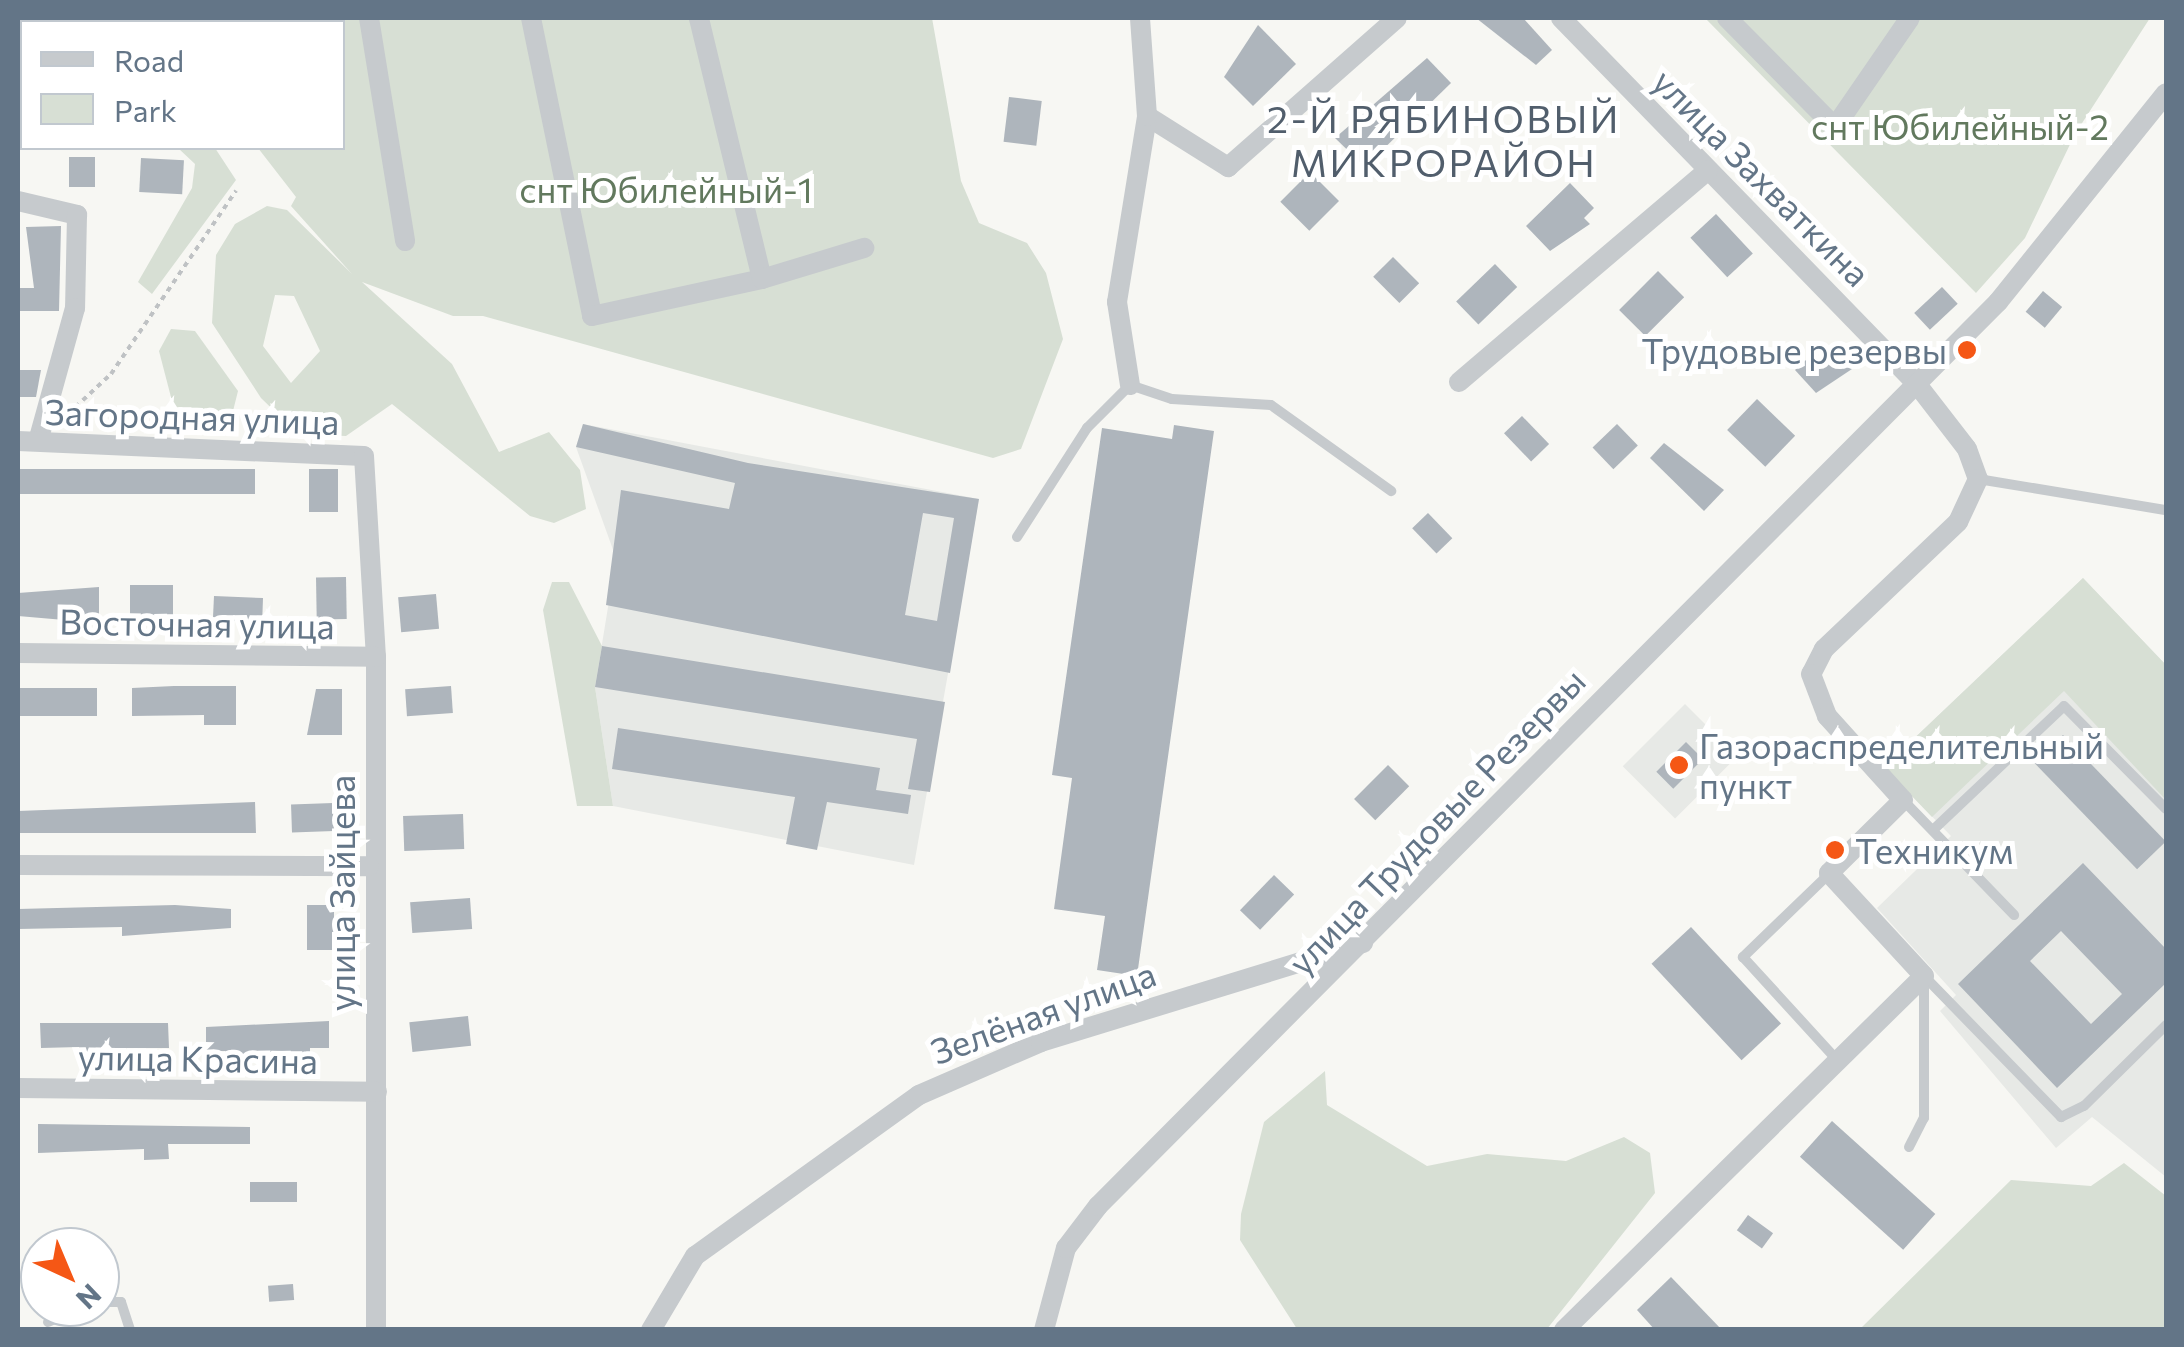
<!DOCTYPE html>
<meta charset="utf-8">
<style>
body{margin:0}
#map{position:relative;width:2184px;height:1347px;overflow:hidden;background:#f7f7f3;font-family:Commissioner,sans-serif}
div>[style]{position:absolute}
[style*='--x']{left:calc(var(--x)*1px);top:calc(var(--y)*1px);width:calc(var(--w)*1px);rotate:calc(var(--a)*1deg)}
.built>*{inset:0;background:#e7e9e6;transform-origin:0 0}
.green>*{inset:0;background:#d7dfd4}
.building>*{inset:0;background:#aeb5bc;transform-origin:0 0}
.path>*{height:4px;margin-top:-2px;transform-origin:0;background:repeating-linear-gradient(90deg,#bfc2c4 0 5px,transparent 0 10px)}
.lane>*{height:10px;margin:-5px;padding:0 5px;transform-origin:5px;border-radius:5px;background:#c6cacd}
.street>*{height:20px;margin:-10px;padding:0 10px;transform-origin:10px;border-radius:10px;background:#c6cacd}
.dots>*{width:28px;height:28px;translate:-50% -50%;box-sizing:border-box;border:5px solid #fff;border-radius:50%}
span{translate:-50% -50%;white-space:nowrap;text-align:center;line-height:1.15;-webkit-text-stroke:10px #fff;paint-order:stroke}
.park-label{font-size:35px;color:#62795e}
.street-label{font-size:35px;color:#637587}
.poi-label{font-size:35px;color:#637587}
.right{translate:-100% -50%;text-align:right}
.left{translate:0 -50%;text-align:left}
.neighbourhood-label{font-size:38px;color:#515e6c;letter-spacing:2.5px}
.frame{position:absolute;inset:0;border:20px solid #637587;pointer-events:none}
.legend{position:absolute;left:20px;top:20px;width:325px;height:130px;box-sizing:border-box;background:#fff;border:2px solid #c1c8cf;margin:0;padding:12px 18px;list-style:none;font-size:30px;color:#637587}
.legend li{display:flex;align-items:center;gap:20px;height:50px}
.legend b{width:50px;border:2px solid #c1c8cf}
.north{position:absolute;left:20px;top:1227px;width:100px;height:100px;box-sizing:border-box;background:#fff;border:2px solid #c1c8cf;border-radius:50%;rotate:136deg;font-size:28px;font-weight:700;line-height:40px;text-align:center;color:#637587}
.north::after{content:'';display:block;margin:auto;width:35px;height:45px;background:#f55715;clip-path:polygon(50% 0,100% 100%,50% 72%,0 100%)}
</style>
<div id="map">
<div class="built">
<i style="clip-path:polygon(583px 424px,979px 499px,914px 865px,613px 806px,595px 687px,616px 558px,576px 447px)"></i>
<i style="clip-path:polygon(2083px 578px,2166px 665px,2166px 1177px,2092px 1117px,2056px 1148px,1940px 1011px,1956px 995px,1877px 908px,1951px 836px,1884px 767px)"></i>
<i style="left:1685px;top:704px;width:74px;height:88px;rotate:45deg"></i>
</div>
<div class="green">
<i style="clip-path:polygon(18px 18px,88px 18px,22px 22px,18px 70px)"></i>
<i style="clip-path:polygon(evenodd,161px 18px,932px 18px,961px 181px,979px 223px,1027px 243px,1046px 273px,1063px 339px,1021px 449px,993px 458px,483px 316px,453px 316px,362px 282px,452px 364px,499px 452px,549px 432px,580px 470px,586px 509px,554px 523px,530px 516px,392px 404px,346px 436px,298px 434px,261px 398px,212px 323px,216px 255px,235px 224px,267px 206px,287px 210px,352px 274px,291px 206px,296px 197px,258px 148px,342px 148px,342px 22px,161px 18px,275px 295px,294px 296px,320px 351px,291px 383px,263px 346px,275px 295px)"></i>
<i style="clip-path:polygon(1705px 18px,2150px 18px,2075px 134px,2025px 238px,1976px 293px)"></i>
<i style="clip-path:polygon(178px 148px,215px 148px,236px 180px,152px 294px,138px 282px,192px 188px,195px 164px)"></i>
<i style="clip-path:polygon(171px 329px,195px 331px,238px 391px,231px 419px,179px 428px,159px 351px)"></i>
<i style="clip-path:polygon(2083px 578px,2166px 665px,2166px 800px,2064px 691px,1932px 817px,1884px 767px)"></i>
<i style="clip-path:polygon(552px 582px,569px 582px,602px 646px,595px 687px,613px 806px,577px 806px,543px 610px)"></i>
<i style="clip-path:polygon(1325px 1071px,1327px 1105px,1427px 1166px,1487px 1154px,1566px 1161px,1624px 1137px,1650px 1153px,1655px 1193px,1547px 1329px,1297px 1329px,1240px 1240px,1241px 1214px,1264px 1122px)"></i>
<i style="clip-path:polygon(2124px 1163px,2166px 1196px,2166px 1329px,1860px 1329px,2011px 1180px,2091px 1186px)"></i>
</div>
<div class="building">
<i style="clip-path:polygon(1476px 18px,1523px 18px,1552px 50px,1536px 65px)"></i>
<i style="clip-path:polygon(1258px 25px,1296px 64px,1253px 106px,1224px 77px)"></i>
<i style="clip-path:polygon(1427px 58px,1451px 83px,1365px 167px,1335px 138px)"></i>
<i style="left:1009px;top:97px;width:33px;height:45px;rotate:7deg"></i>
<i style="left:95px;top:157px;width:30px;height:26px;rotate:90deg"></i>
<i style="left:141px;top:158px;width:43px;height:34px;rotate:3deg"></i>
<i style="left:1310px;top:172px;width:41px;height:42px;rotate:45deg"></i>
<i style="clip-path:polygon(1570px 183px,1594px 208px,1584px 218px,1590px 224px,1550px 251px,1526px 226px)"></i>
<i style="left:1716px;top:214px;width:54px;height:35px;rotate:47deg"></i>
<i style="clip-path:polygon(61px 226px,59px 311px,18px 311px,18px 288px,34px 288px,26px 227px)"></i>
<i style="left:1393px;top:257px;width:37px;height:28px;rotate:45deg"></i>
<i style="left:1495px;top:264px;width:32px;height:54px;rotate:46deg"></i>
<i style="left:1658px;top:271px;width:37px;height:55px;rotate:45deg"></i>
<i style="left:1942px;top:287px;width:23px;height:38px;rotate:47deg"></i>
<i style="left:2043px;top:291px;width:25px;height:27px;rotate:40deg"></i>
<i style="clip-path:polygon(1817px 350px,1852px 369px,1816px 393px,1795px 370px)"></i>
<i style="clip-path:polygon(18px 370px,41px 370px,36px 397px,18px 397px)"></i>
<i style="left:1757px;top:399px;width:53px;height:43px;rotate:44deg"></i>
<i style="left:1522px;top:416px;width:39px;height:25px;rotate:46deg"></i>
<i style="clip-path:polygon(evenodd,583px 424px,748px 463px,979px 499px,950px 673px,606px 605px,621px 490px,729px 509px,735px 483px,576px 447px,583px 424px,923px 513px,954px 518px,937px 621px,905px 615px,923px 513px)"></i>
<i style="left:1617px;top:424px;width:30px;height:34px;rotate:46deg"></i>
<i style="clip-path:polygon(1174px 425px,1214px 431px,1137px 976px,1097px 970px,1105px 916px,1054px 909px,1072px 778px,1052px 775px,1102px 428px,1172px 439px)"></i>
<i style="clip-path:polygon(1664px 443px,1724px 490px,1704px 511px,1650px 458px)"></i>
<i style="left:255px;top:469px;width:25px;height:237px;rotate:90deg"></i>
<i style="left:309px;top:469px;width:29px;height:43px"></i>
<i style="left:1428px;top:513px;width:35px;height:22px;rotate:46deg"></i>
<i style="left:346px;top:577px;width:42px;height:30px;rotate:89deg"></i>
<i style="left:130px;top:585px;width:43px;height:31px"></i>
<i style="clip-path:polygon(99px 587px,99px 623px,18px 616px,18px 593px)"></i>
<i style="left:436px;top:594px;width:35px;height:38px;rotate:85deg"></i>
<i style="clip-path:polygon(214px 596px,263px 598px,262px 626px,213px 617px)"></i>
<i style="clip-path:polygon(602px 646px,945px 702px,930px 792px,908px 789px,917px 739px,595px 687px)"></i>
<i style="clip-path:polygon(174px 686px,236px 686px,236px 725px,204px 725px,204px 715px,132px 716px,132px 688px)"></i>
<i style="left:451px;top:686px;width:27px;height:46px;rotate:86deg"></i>
<i style="left:97px;top:688px;width:28px;height:79px;rotate:90deg"></i>
<i style="clip-path:polygon(316px 689px,342px 689px,342px 735px,307px 735px)"></i>
<i style="clip-path:polygon(618px 728px,880px 768px,876px 790px,911px 795px,908px 814px,827px 802px,817px 850px,786px 844px,795px 797px,612px 769px)"></i>
<i style="left:2063px;top:735px;width:148px;height:40px;rotate:46deg"></i>
<i style="left:1686px;top:742px;width:24px;height:42px;rotate:45deg"></i>
<i style="left:1388px;top:765px;width:30px;height:48px;rotate:45deg"></i>
<i style="clip-path:polygon(255px 802px,256px 833px,18px 833px,18px 811px)"></i>
<i style="left:333px;top:803px;width:28px;height:42px;rotate:88deg"></i>
<i style="left:463px;top:814px;width:35px;height:60px;rotate:88deg"></i>
<i style="clip-path:polygon(evenodd,2083px 863px,2166px 949px,2166px 983px,2057px 1088px,1958px 984px,2083px 863px,2061px 931px,2122px 994px,2091px 1024px,2030px 961px,2061px 931px)"></i>
<i style="left:1274px;top:875px;width:28px;height:49px;rotate:44deg"></i>
<i style="left:470px;top:898px;width:31px;height:60px;rotate:86deg"></i>
<i style="clip-path:polygon(175px 905px,231px 909px,231px 928px,122px 936px,122px 927px,18px 929px,18px 909px)"></i>
<i style="left:307px;top:905px;width:27px;height:45px"></i>
<i style="left:1691px;top:927px;width:132px;height:54px;rotate:47deg"></i>
<i style="left:468px;top:1016px;width:30px;height:59px;rotate:84deg"></i>
<i style="clip-path:polygon(329px 1021px,329px 1048px,310px 1048px,310px 1059px,225px 1060px,225px 1051px,206px 1051px,206px 1027px)"></i>
<i style="clip-path:polygon(40px 1023px,168px 1023px,169px 1048px,110px 1048px,110px 1060px,79px 1061px,79px 1047px,41px 1048px)"></i>
<i style="left:1832px;top:1121px;width:139px;height:48px;rotate:42deg"></i>
<i style="clip-path:polygon(38px 1124px,250px 1127px,250px 1144px,168px 1144px,169px 1159px,144px 1160px,144px 1149px,38px 1153px)"></i>
<i style="left:250px;top:1182px;width:47px;height:20px"></i>
<i style="left:1748px;top:1215px;width:31px;height:19px;rotate:36deg"></i>
<i style="clip-path:polygon(1671px 1277px,1722px 1330px,1655px 1330px,1637px 1310px)"></i>
<i style="left:293px;top:1284px;width:16px;height:25px;rotate:86deg"></i>
</div>
<div class="path">
<i style="--x:68;--y:414;--w:59;--a:-42.9"></i>
<i style="--x:111;--y:374;--w:222;--a:-55.7"></i>
</div>
<div class="lane">
<i style="--x:1978;--y:479;--w:191;--a:9.4"></i>
<i style="--x:1017;--y:537;--w:130;--a:-57.3"></i>
<i style="--x:1087;--y:428;--w:61;--a:-45"></i>
<i style="--x:1130;--y:385;--w:44;--a:18.4"></i>
<i style="--x:1172;--y:399;--w:99;--a:3.5"></i>
<i style="--x:1271;--y:405;--w:148;--a:35.6"></i>
<i style="--x:1903;--y:800;--w:160;--a:46"></i>
<i style="--x:1933;--y:830;--w:180;--a:-43.4"></i>
<i style="--x:2064;--y:706;--w:145;--a:45.3"></i>
<i style="--x:1829;--y:874;--w:120;--a:136"></i>
<i style="--x:1743;--y:957;--w:142;--a:47.6"></i>
<i style="--x:1924;--y:976;--w:197;--a:45.8"></i>
<i style="--x:2061;--y:1117;--w:25;--a:-26"></i>
<i style="--x:2084;--y:1106;--w:115;--a:-44.6"></i>
<i style="--x:1909;--y:1147;--w:33;--a:-63"></i>
<i style="--x:1924;--y:1118;--w:141;--a:-90"></i>
<i style="--x:100;--y:1302;--w:21;--a:0"></i>
<i style="--x:121;--y:1302;--w:29;--a:72"></i>
<i style="--x:48;--y:1322;--w:39;--a:-23"></i>
</div>
<div class="street">
<i style="--x:369;--y:18;--w:226;--a:80.8"></i>
<i style="--x:531;--y:18;--w:304;--a:78.4"></i>
<i style="--x:592;--y:316;--w:174;--a:-12.3"></i>
<i style="--x:762;--y:279;--w:268;--a:-103.6"></i>
<i style="--x:1561;--y:18;--w:509;--a:45.8"></i>
<i style="--x:1916;--y:383;--w:83;--a:52.3"></i>
<i style="--x:1967;--y:449;--w:32;--a:70"></i>
<i style="--x:1978;--y:479;--w:47;--a:114.9"></i>
<i style="--x:1958;--y:522;--w:185;--a:136.5"></i>
<i style="--x:1824;--y:649;--w:28;--a:117"></i>
<i style="--x:1811;--y:674;--w:45;--a:69.1"></i>
<i style="--x:1827;--y:716;--w:113;--a:47.9"></i>
<i style="--x:1903;--y:800;--w:104;--a:135.4"></i>
<i style="--x:1829;--y:873;--w:140;--a:47.3"></i>
<i style="--x:1924;--y:976;--w:505;--a:135.48"></i>
<i style="--x:1727;--y:18;--w:153;--a:45.3"></i>
<i style="--x:1835;--y:127;--w:132;--a:-55.5"></i>
<i style="--x:1147;--y:116;--w:96;--a:32.2"></i>
<i style="--x:1228;--y:167;--w:225;--a:-41.4"></i>
<i style="--x:18;--y:201;--w:61;--a:13.3"></i>
<i style="--x:77;--y:215;--w:93;--a:91.2"></i>
<i style="--x:75;--y:308;--w:138;--a:105.5"></i>
<i style="--x:762;--y:279;--w:107;--a:-16.9"></i>
<i style="--x:1459;--y:382;--w:327;--a:-40.4"></i>
<i style="--x:1130;--y:385;--w:84;--a:-98.9"></i>
<i style="--x:1117;--y:302;--w:188;--a:-80.8"></i>
<i style="--x:1147;--y:116;--w:98;--a:-94.1"></i>
<i style="--x:18;--y:441;--w:346;--a:2.5"></i>
<i style="--x:364;--y:456;--w:201;--a:86.6"></i>
<i style="--x:376;--y:657;--w:673;--a:90"></i>
<i style="--x:18;--y:653;--w:358;--a:0.6"></i>
<i style="--x:18;--y:865;--w:351;--a:0.2"></i>
<i style="--x:18;--y:1088;--w:359;--a:0.6"></i>
<i style="--x:651;--y:1330;--w:86;--a:-59.3"></i>
<i style="--x:695;--y:1256;--w:276;--a:-35.7"></i>
<i style="--x:919;--y:1095;--w:133;--a:-23.5"></i>
<i style="--x:1041;--y:1042;--w:337;--a:-17.1"></i>
<i style="--x:1044;--y:1330;--w:85;--a:-75"></i>
<i style="--x:1066;--y:1248;--w:53;--a:-52.7"></i>
<i style="--x:1098;--y:1206;--w:1276;--a:-45.13"></i>
<i style="--x:1998;--y:302;--w:268;--a:-51.2"></i>
</div>
<div class="dots">
<i style="left:1967px;top:350px;background:#f55715"></i>
<i style="left:1679px;top:765px;background:#f55715"></i>
<i style="left:1835px;top:850px;background:#f55715"></i>
</div>
<div class="park-label">
<span style="left:1960px;top:126px">снт Юбилейный-2</span>
<span style="left:666px;top:189px">снт Юбилейный-1</span>
</div>
<div class="street-label">
<span style="left:1762px;top:177px;rotate:45deg">улица Захваткина</span>
<span style="left:192px;top:416px;rotate:2deg">Загородная улица</span>
<span style="left:197px;top:623px;rotate:1deg">Восточная улица</span>
<span style="left:1436px;top:821px;rotate:-46deg">улица Трудовые Резервы</span>
<span style="left:341px;top:893px;rotate:-90deg">улица Зайцева</span>
<span style="left:1043px;top:1012px;rotate:-20deg">Зелёная улица</span>
<span style="left:198px;top:1058px;rotate:1deg">улица Красина</span>
</div>
<div class="poi-label">
<span class="right" style="left:1947px;top:350px">Трудовые резервы</span>
<span class="left" style="left:1699px;top:765px">Газораспределительный<br>пункт</span>
<span class="left" style="left:1855px;top:850px">Техникум</span>
</div>
<div class="neighbourhood-label">
<span style="left:1444px;top:140px">2-Й РЯБИНОВЫЙ<br>МИКРОРАЙОН</span>
</div>
<div class="frame"></div>
<ul class="legend">
<li><b style="height:12px;background:#c6cacd"></b>Road</li>
<li><b style="height:28px;background:#d7dfd4"></b>Park</li>
</ul>
<div class="north">N</div>
</div>
